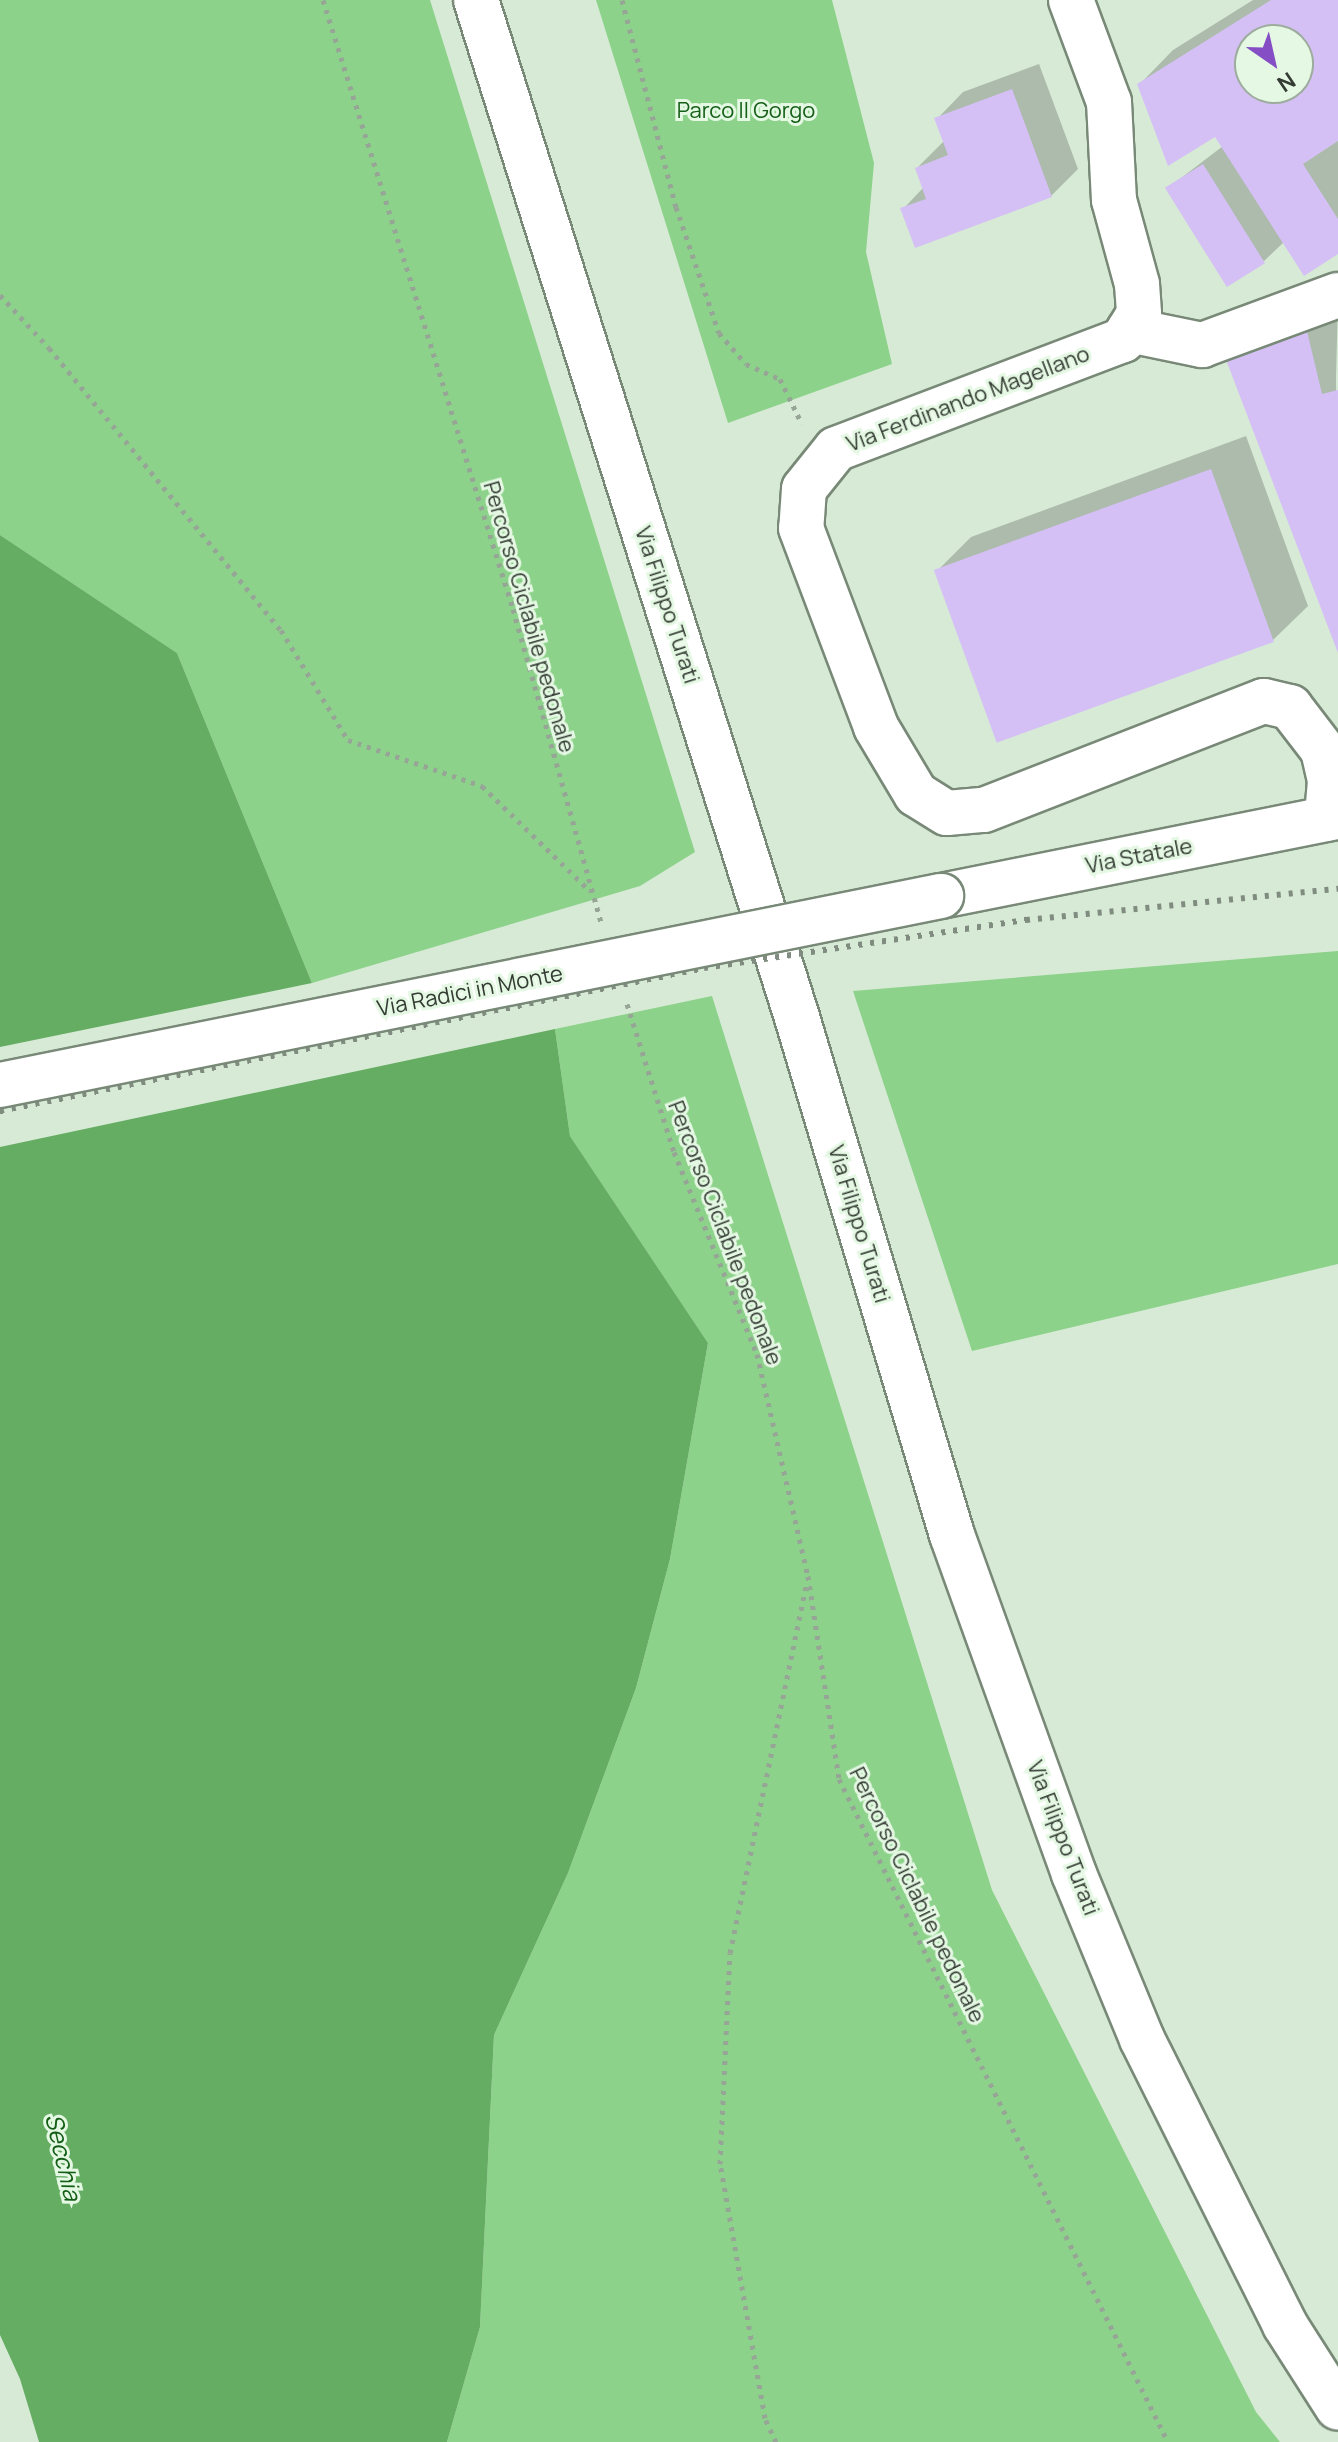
<!DOCTYPE html>
<style>
body{margin:0}
#map{position:relative;width:1338px;height:2442px;overflow:hidden;background:#d7ead6;font-family:Manrope,sans-serif}
div>[style]{position:absolute}
[style*='--x']{left:calc(var(--x)*1px);top:calc(var(--y)*1px);width:calc(var(--w)*1px);rotate:calc(var(--a)*1deg)}
.green>*{inset:0;background:#8dd28a}
.water>*{inset:0;background:#66ad64}
.shadow>*{inset:0;background:#0003}
.building>*{inset:0;background:#d4c0f5;transform-origin:0 0}
.path>*{height:5px;margin-top:-2.5px;transform-origin:0;background:repeating-linear-gradient(90deg,#96a596 0 4px,transparent 0 10px)}
.roads{filter:drop-shadow(2px 0 #788977) drop-shadow(-2px 0 #788977) drop-shadow(0 2px #788977) drop-shadow(0 -2px #788977)}
.minor>*{height:44px;margin:-22px;padding:0 22px;transform-origin:22px;border-radius:22px;background:#fff}
.tertiary>*{height:44px;margin:-22px;padding:0 22px;transform-origin:22px;border-radius:22px;background:#fff}
.primary>*{height:44px;margin:-22px;padding:0 22px;transform-origin:22px;border-radius:22px;background:#fff}
.rail>*{height:6px;margin-top:-3px;transform-origin:0;background:repeating-linear-gradient(90deg,#7f8c7f 0 4px,transparent 0 12px)}
.bridges{filter:drop-shadow(2px 0 #788977) drop-shadow(-2px 0 #788977) drop-shadow(0 2px #788977) drop-shadow(0 -2px #788977)}
.tertiary-bridge>*{height:44px;margin:-22px;padding:0 22px;transform-origin:22px;border-radius:22px;background:#fff}
span{translate:-50% -50%;white-space:nowrap;text-align:center;line-height:1.15;-webkit-text-stroke:6px #e4f8e3;paint-order:stroke}
.park-label{font-size:22px;color:#165f18}
.street-label{font-size:22px;color:#333b33}
.water-label{font-size:24px;color:#135d16;font-style:italic}
.north{position:absolute;left:1234px;top:24px;width:80px;height:80px;box-sizing:border-box;background:#e4f8e3;border:2px solid #9dac9d;border-radius:50%;rotate:146deg;font-size:22px;font-weight:700;line-height:32px;text-align:center;color:#333b33}
.north::after{content:'';display:block;margin:auto;width:28px;height:36px;background:#854ec5;clip-path:polygon(50% 0,100% 100%,50% 72%,0 100%)}
</style>
<div id="map">
<div class="green">
<i style="clip-path:polygon(0 0,430px 0,695px 852px,640px 886px,312px 983px,177px 653px,0 535px)"></i>
<i style="clip-path:polygon(596px 0,832px 0,874px 163px,866px 252px,892px 364px,728px 423px)"></i>
<i style="clip-path:polygon(1338px 951px,1338px 1264px,972px 1351px,853px 991px)"></i>
<i style="clip-path:polygon(712px 996px,992px 1890px,1256px 2412px,1280px 2442px,447px 2442px,480px 2327px,494px 2035px,568px 1873px,636px 1688px,670px 1559px,708px 1343px,570px 1136px,555px 1029px)"></i>
</div>
<div class="water">
<i style="clip-path:polygon(0 535px,177px 653px,312px 983px,0 1047px)"></i>
<i style="clip-path:polygon(555px 1029px,570px 1136px,708px 1343px,670px 1559px,636px 1688px,568px 1873px,494px 2035px,480px 2327px,447px 2442px,39px 2442px,20px 2379px,0 2335px,0 1147px)"></i>
</div>
<div class="shadow">
<i style="clip-path:polygon(evenodd,1253px 0,1338px 0,1338px 252px,1284px 242px,1264px 261px,1168px 188px,1223px 146px,1216px 134px,1139px 85px,1173px 50px,1253px 0,1250px 40px,1298px 40px,1298px 88px,1250px 88px,1250px 40px)"></i>
<i style="clip-path:polygon(1039px 64px,1078px 169px,1051px 196px,903px 209px,924px 187px,917px 168px,945px 140px,937px 119px,963px 92px)"></i>
<i style="clip-path:polygon(1338px 299px,1336px 377px,1338px 649px,1226px 352px)"></i>
<i style="clip-path:polygon(1246px 436px,1308px 606px,1273px 640px,936px 572px,971px 537px)"></i>
</div>
<div class="building">
<i style="clip-path:polygon(evenodd,1271px 0,1338px 0,1338px 141px,1303px 164px,1338px 219px,1338px 254px,1304px 276px,1215px 137px,1168px 166px,1137px 84px,1271px 0,1250px 40px,1298px 40px,1298px 88px,1250px 88px,1250px 40px)"></i>
<i style="clip-path:polygon(1012px 89px,1052px 197px,915px 248px,900px 208px,926px 199px,915px 168px,948px 155px,934px 118px)"></i>
<i style="left:1203px;top:164px;width:117px;height:45px;rotate:58deg"></i>
<i style="clip-path:polygon(1307px 331px,1322px 394px,1338px 390px,1338px 653px,1223px 352px)"></i>
<i style="left:1211px;top:469px;width:184px;height:295px;rotate:70deg"></i>
</div>
<div class="path">
<i style="--x:323;--y:0;--w:638;--a:72.67"></i>
<i style="--x:513;--y:609;--w:325;--a:74.3"></i>
<i style="--x:622;--y:0;--w:214;--a:75.4"></i>
<i style="--x:676;--y:207;--w:133;--a:71.2"></i>
<i style="--x:719;--y:333;--w:41;--a:48.9"></i>
<i style="--x:746;--y:364;--w:37;--a:24"></i>
<i style="--x:780;--y:379;--w:50;--a:63.9"></i>
<i style="--x:0;--y:295;--w:72;--a:47.2"></i>
<i style="--x:49;--y:348;--w:365;--a:50.6"></i>
<i style="--x:281;--y:630;--w:129;--a:58.7"></i>
<i style="--x:348;--y:740;--w:142;--a:18.9"></i>
<i style="--x:482;--y:786;--w:151;--a:44.2"></i>
<i style="--x:627;--y:1004;--w:155;--a:72.4"></i>
<i style="--x:674;--y:1152;--w:218;--a:67.7"></i>
<i style="--x:757;--y:1354;--w:228;--a:77.1"></i>
<i style="--x:808;--y:1576;--w:205;--a:81.3"></i>
<i style="--x:839;--y:1779;--w:740;--a:63.61"></i>
<i style="--x:776;--y:2442;--w:26;--a:-115"></i>
<i style="--x:765;--y:2418;--w:258;--a:-100"></i>
<i style="--x:720;--y:2164;--w:211;--a:-87.3"></i>
<i style="--x:730;--y:1953;--w:380;--a:-78.3"></i>
</div>
<div class="roads">
<div class="minor">
<i style="--x:1071;--y:0;--w:109;--a:69.6"></i>
<i style="--x:1109;--y:102;--w:98;--a:87.1"></i>
<i style="--x:1114;--y:200;--w:87;--a:74.7"></i>
<i style="--x:1137;--y:284;--w:30;--a:86"></i>
<i style="--x:1139;--y:314;--w:31;--a:122"></i>
<i style="--x:1123;--y:340;--w:307;--a:159.2"></i>
<i style="--x:836;--y:449;--w:51;--a:128.7"></i>
<i style="--x:804;--y:489;--w:39;--a:94"></i>
<i style="--x:801;--y:528;--w:213;--a:69.3"></i>
<i style="--x:876;--y:727;--w:78;--a:59.2"></i>
<i style="--x:916;--y:794;--w:36;--a:32"></i>
<i style="--x:947;--y:813;--w:37;--a:-5"></i>
<i style="--x:984;--y:810;--w:300;--a:-21.3"></i>
<i style="--x:1264;--y:701;--w:27;--a:13"></i>
<i style="--x:1290;--y:707;--w:54;--a:52.5"></i>
<i style="--x:1323;--y:750;--w:32;--a:77"></i>
<i style="--x:1330;--y:781;--w:38;--a:95"></i>
<i style="--x:1129;--y:330;--w:75;--a:11.6"></i>
<i style="--x:1202;--y:345;--w:145;--a:-20.2"></i>
</div>
<div class="tertiary">
<i style="--x:941;--y:896;--w:405;--a:-11.3"></i>
</div>
<div class="primary">
<i style="--x:476;--y:0;--w:1063;--a:72.49"></i>
<i style="--x:796;--y:1014;--w:544;--a:73.33"></i>
<i style="--x:952;--y:1535;--w:360;--a:70.2"></i>
<i style="--x:1074;--y:1874;--w:178;--a:67.6"></i>
<i style="--x:1142;--y:2039;--w:320;--a:63.4"></i>
<i style="--x:1285;--y:2325;--w:98;--a:57.4"></i>
</div>
</div>
<div class="rail">
<i style="--x:0;--y:1111;--w:718;--a:-11.48"></i>
<i style="--x:704;--y:968;--w:326;--a:-8.5"></i>
<i style="--x:1026;--y:920;--w:314;--a:-5.7"></i>
</div>
<div class="bridges">
<div class="tertiary-bridge">
<i style="--x:0;--y:1085;--w:960;--a:-11.36"></i>
</div>
</div>
<div class="park-label">
<span style="left:746px;top:111px">Parco Il Gorgo</span>
</div>
<div class="street-label">
<span style="left:968px;top:399px;rotate:-21deg">Via Ferdinando Magellano</span>
<span style="left:667px;top:605px;rotate:72deg">Via Filippo Turati</span>
<span style="left:529px;top:617px;rotate:74deg">Percorso Ciclabile pedonale</span>
<span style="left:1139px;top:856px;rotate:-11deg">Via Statale</span>
<span style="left:470px;top:991px;rotate:-11deg">Via Radici in Monte</span>
<span style="left:859px;top:1224px;rotate:73deg">Via Filippo Turati</span>
<span style="left:725px;top:1233px;rotate:69deg">Percorso Ciclabile pedonale</span>
<span style="left:1063px;top:1838px;rotate:69deg">Via Filippo Turati</span>
<span style="left:917px;top:1895px;rotate:64deg">Percorso Ciclabile pedonale</span>
</div>
<div class="water-label">
<span style="left:64px;top:2157px;rotate:77deg">Secchia</span>
</div>
<div class="north">N</div>
</div>
